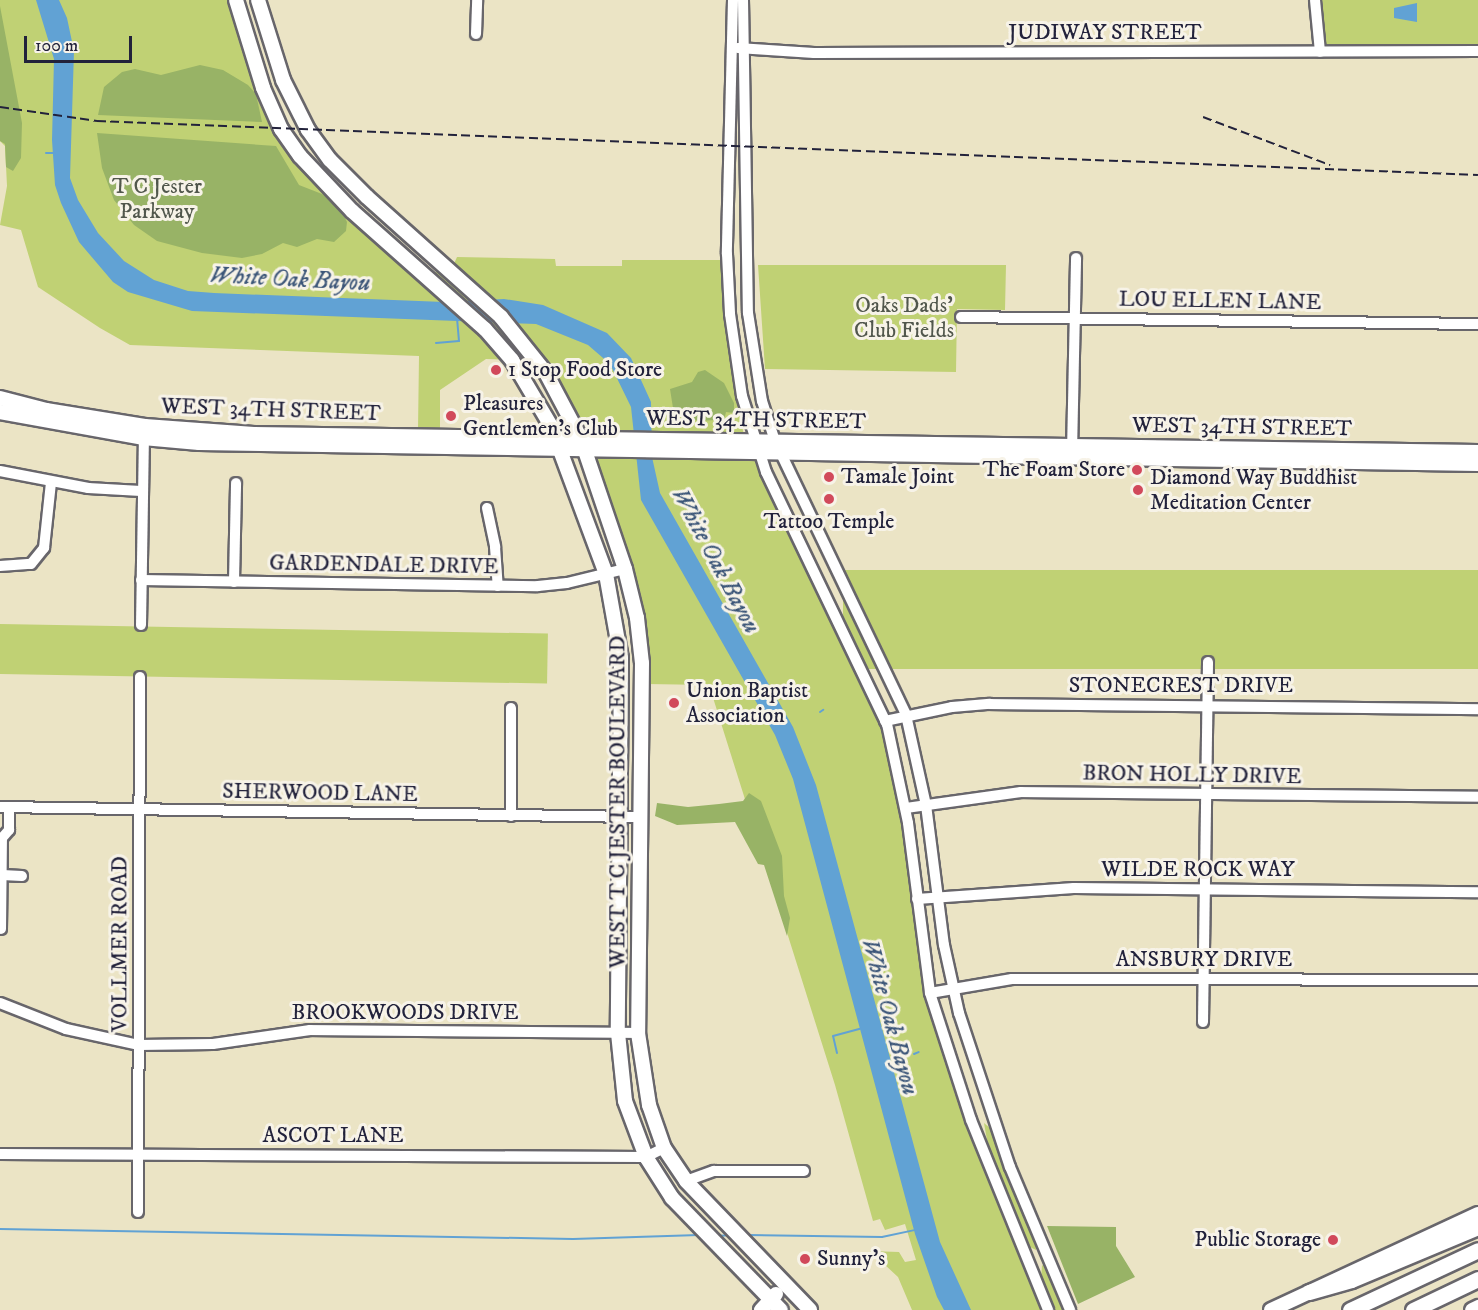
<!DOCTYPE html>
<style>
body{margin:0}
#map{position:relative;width:1478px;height:1310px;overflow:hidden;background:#ebe4c5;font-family:"IM FELL DW Pica",serif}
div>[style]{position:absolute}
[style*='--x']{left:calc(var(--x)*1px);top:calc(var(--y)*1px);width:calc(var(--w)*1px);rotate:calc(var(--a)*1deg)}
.green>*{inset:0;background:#c0d174;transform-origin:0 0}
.forest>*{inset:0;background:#98b366}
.water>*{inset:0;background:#61a2d4}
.stream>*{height:2px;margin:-1px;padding:0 1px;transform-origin:1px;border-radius:1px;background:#61a2d4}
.roads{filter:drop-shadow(2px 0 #68666b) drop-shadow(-2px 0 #68666b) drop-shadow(0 2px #68666b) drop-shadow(0 -2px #68666b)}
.minor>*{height:10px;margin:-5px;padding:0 5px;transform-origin:5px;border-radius:5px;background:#fff}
.major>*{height:14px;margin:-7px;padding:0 7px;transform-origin:7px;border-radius:7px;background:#fff}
.highway>*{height:15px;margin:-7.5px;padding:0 7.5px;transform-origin:7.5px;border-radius:7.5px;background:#fff}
.rail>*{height:2px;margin-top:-1px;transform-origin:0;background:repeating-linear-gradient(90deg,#22223b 0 9px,transparent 0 13.5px)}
.dots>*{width:16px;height:16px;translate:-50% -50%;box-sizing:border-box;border:3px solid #f7f3e8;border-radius:50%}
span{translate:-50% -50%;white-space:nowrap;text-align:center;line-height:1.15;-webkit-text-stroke:6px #f7f3e8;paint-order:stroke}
.street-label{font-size:22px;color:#22223b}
.park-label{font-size:22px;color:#51574c}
.poi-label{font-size:22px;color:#22223b}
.left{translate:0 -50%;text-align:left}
.right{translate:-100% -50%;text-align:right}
.water-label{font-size:24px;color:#3b5578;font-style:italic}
.scale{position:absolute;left:24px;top:36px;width:108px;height:27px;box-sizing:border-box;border:3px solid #22223b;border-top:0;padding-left:8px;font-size:18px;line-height:21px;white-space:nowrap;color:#22223b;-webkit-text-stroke:4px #f7f3e8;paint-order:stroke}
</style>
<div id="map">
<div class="green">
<i style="clip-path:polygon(0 0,232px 0,276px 126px,419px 278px,453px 266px,457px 257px,555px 259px,556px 266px,622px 266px,622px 260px,723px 260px,727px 332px,743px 431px,751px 457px,756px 460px,879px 713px,894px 764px,933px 1008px,1044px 1310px,912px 1310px,898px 1277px,870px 1251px,899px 1252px,905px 1262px,916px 1260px,905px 1224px,885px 1230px,880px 1219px,873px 1221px,835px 1085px,709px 685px,646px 684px,594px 458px,597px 456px,543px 361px,486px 359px,440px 390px,440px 429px,418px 429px,419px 356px,130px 345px,100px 328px,38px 287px,21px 230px,0 225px,7px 186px,5px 146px,0 141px)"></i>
<i style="clip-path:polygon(1322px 0,1478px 0,1478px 47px,1331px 48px,1326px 46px)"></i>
<i style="clip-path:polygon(758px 265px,1006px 265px,1005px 310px,957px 309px,956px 372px,765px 369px)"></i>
<i style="left:843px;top:570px;width:635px;height:99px"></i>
<i style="left:0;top:624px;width:548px;height:50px;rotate:1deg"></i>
<i style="clip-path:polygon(984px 1123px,990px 1128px,1036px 1240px,1036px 1250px,1026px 1245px,990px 1157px)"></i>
<i style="clip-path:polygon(1042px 1265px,1052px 1273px,1066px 1310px,1055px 1310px,1052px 1306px,1041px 1281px)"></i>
</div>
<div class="forest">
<i style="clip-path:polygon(0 6px,22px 123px,21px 158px,13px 171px,6px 167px,5px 144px,0 141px)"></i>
<i style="clip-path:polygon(200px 65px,223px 70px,248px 85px,256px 94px,262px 122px,98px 115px,104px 87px,122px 72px,135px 69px,161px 75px)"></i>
<i style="clip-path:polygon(97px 133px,276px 146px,299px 185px,322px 194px,340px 208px,347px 222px,346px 231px,334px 242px,317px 239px,297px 247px,283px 243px,262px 254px,242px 258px,202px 253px,157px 241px,134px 225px,114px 200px,102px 168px)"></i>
<i style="clip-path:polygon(705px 370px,724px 383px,734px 403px,734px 413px,726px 412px,723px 425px,716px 420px,698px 421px,673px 408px,670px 389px,692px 382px,698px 372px)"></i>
<i style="clip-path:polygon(749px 793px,761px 801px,782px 856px,784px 896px,790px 918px,787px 936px,764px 865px,758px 864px,735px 822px,677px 825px,655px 816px,657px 803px,688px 807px,719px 804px,743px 801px)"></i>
<i style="clip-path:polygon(1047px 1226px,1116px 1227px,1116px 1246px,1135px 1277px,1078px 1304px)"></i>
</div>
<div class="water">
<i style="clip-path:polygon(36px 0,59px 0,67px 18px,74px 51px,70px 178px,78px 200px,98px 233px,124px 261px,154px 280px,188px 291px,214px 293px,444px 302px,504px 299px,543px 305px,607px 333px,631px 358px,651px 402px,652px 457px,660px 493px,793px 727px,816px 785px,940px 1242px,971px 1310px,944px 1310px,937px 1297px,915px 1234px,793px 779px,775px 735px,641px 500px,631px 407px,610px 364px,588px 345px,536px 324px,192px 311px,128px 292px,113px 282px,79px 242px,61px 203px,55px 185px,52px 140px,54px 59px)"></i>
<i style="clip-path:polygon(1417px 3px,1417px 22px,1394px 18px,1394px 8px)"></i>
</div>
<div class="stream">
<i style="--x:46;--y:153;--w:9;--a:0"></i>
<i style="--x:436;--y:343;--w:23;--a:-5"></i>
<i style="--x:459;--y:341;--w:22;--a:-95"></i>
<i style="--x:820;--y:712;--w:4;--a:-34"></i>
<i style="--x:837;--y:1053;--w:17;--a:-103"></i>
<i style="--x:833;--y:1036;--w:28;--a:-15"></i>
<i style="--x:914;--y:1054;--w:5;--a:-22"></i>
<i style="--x:0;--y:1229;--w:573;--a:1"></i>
<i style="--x:573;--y:1239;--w:126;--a:-1.8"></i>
<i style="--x:747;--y:1235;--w:135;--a:0.8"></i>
<i style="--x:882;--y:1237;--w:33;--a:-12"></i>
<i style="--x:717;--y:1236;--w:15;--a:-4"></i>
</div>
<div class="roads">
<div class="minor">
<i style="--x:733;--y:0;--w:254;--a:91.4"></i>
<i style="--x:727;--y:254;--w:60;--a:87.1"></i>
<i style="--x:730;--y:314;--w:83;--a:81.7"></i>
<i style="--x:742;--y:396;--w:80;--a:72.5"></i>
<i style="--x:766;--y:472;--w:280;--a:64.4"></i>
<i style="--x:887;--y:724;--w:101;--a:78"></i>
<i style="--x:908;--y:823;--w:171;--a:82.6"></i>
<i style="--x:930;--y:993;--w:133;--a:72.1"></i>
<i style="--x:971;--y:1120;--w:205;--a:67.9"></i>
<i style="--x:743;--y:0;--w:313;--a:89.1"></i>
<i style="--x:748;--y:313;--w:89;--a:81"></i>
<i style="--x:762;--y:401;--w:42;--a:72"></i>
<i style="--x:775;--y:441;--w:304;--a:64.4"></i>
<i style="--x:906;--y:715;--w:92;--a:77.5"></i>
<i style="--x:926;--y:805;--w:141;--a:82.7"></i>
<i style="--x:944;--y:945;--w:70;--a:77.6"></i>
<i style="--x:959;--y:1013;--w:162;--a:71.7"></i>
<i style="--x:1010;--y:1167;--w:155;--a:67.2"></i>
<i style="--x:1315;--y:0;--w:52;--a:84.5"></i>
<i style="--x:476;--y:34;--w:34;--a:-88"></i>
<i style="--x:738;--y:48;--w:76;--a:3.8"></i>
<i style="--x:814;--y:53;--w:664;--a:-0.17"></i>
<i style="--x:961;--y:317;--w:517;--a:0.78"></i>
<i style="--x:1072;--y:452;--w:194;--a:-88.8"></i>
<i style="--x:0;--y:471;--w:90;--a:10.9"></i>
<i style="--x:88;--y:488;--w:53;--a:3.2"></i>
<i style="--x:487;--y:508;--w:40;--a:78"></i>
<i style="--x:495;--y:547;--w:39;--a:86"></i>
<i style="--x:0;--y:566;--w:31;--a:-4"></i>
<i style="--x:31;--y:564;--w:21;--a:-51"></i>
<i style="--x:44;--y:548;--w:66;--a:-83.9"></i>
<i style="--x:141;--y:580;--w:397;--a:0.9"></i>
<i style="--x:538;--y:586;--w:29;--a:-6"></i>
<i style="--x:567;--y:583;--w:60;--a:-13.6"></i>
<i style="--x:234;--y:582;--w:99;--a:-88.8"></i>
<i style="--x:141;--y:625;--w:195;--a:-89.1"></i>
<i style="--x:885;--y:721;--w:68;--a:-11.8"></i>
<i style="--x:952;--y:707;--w:38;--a:-5"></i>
<i style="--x:990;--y:704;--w:488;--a:0.6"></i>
<i style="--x:0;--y:807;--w:640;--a:0.9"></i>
<i style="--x:906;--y:808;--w:116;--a:-7.9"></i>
<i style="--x:1021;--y:792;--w:457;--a:0.6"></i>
<i style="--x:511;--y:816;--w:108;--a:-90"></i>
<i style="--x:2;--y:875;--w:20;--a:3"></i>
<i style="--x:917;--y:899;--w:157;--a:-4"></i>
<i style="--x:1074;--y:888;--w:404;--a:0.6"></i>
<i style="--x:1;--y:929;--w:91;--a:-89.4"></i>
<i style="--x:2;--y:838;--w:11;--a:-49"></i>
<i style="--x:9;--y:830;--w:23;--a:-90"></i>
<i style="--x:930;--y:993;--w:83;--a:-9.7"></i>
<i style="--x:1012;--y:979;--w:466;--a:0.1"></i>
<i style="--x:0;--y:1003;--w:71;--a:21.5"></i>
<i style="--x:66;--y:1029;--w:75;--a:12.4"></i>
<i style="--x:139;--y:1045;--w:74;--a:-0.8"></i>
<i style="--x:213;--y:1044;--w:98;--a:-8.2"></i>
<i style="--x:310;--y:1030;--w:328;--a:0.5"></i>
<i style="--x:1203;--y:1022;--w:360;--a:-89.2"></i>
<i style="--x:0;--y:1154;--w:646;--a:0.27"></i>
<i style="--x:646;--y:1157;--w:20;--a:-27"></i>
<i style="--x:686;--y:1181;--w:30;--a:-20"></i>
<i style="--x:714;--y:1171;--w:90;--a:0"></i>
<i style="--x:138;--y:1212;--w:535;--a:-89.79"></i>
</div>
<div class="major">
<i style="--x:236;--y:0;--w:92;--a:72.9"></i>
<i style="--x:263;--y:88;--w:45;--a:66.3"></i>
<i style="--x:281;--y:129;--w:33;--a:55"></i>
<i style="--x:300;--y:156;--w:76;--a:46.6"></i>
<i style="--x:352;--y:211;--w:178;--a:41.6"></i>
<i style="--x:485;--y:329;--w:41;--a:48.9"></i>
<i style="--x:512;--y:360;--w:77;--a:59.4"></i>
<i style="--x:551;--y:426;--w:158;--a:69.6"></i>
<i style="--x:606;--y:574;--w:85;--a:79.9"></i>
<i style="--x:621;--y:658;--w:375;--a:90.5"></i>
<i style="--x:618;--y:1033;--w:68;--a:84.1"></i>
<i style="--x:625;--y:1101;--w:60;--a:69.4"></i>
<i style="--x:646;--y:1157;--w:49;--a:57.6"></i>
<i style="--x:672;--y:1198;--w:156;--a:45.8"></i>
<i style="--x:258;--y:0;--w:84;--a:72.6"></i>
<i style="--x:283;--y:80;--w:56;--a:63.4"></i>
<i style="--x:308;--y:130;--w:37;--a:54"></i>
<i style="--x:330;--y:160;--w:52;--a:45"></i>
<i style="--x:367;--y:197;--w:180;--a:41.8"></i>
<i style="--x:501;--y:317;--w:72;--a:51.2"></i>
<i style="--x:546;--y:373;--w:75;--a:62.1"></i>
<i style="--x:581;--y:439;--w:137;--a:71.3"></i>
<i style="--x:625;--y:569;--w:50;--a:76.2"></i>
<i style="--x:637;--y:618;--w:45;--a:83.7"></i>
<i style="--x:642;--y:663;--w:370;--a:90.6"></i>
<i style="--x:638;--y:1033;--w:73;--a:81.3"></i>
<i style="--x:649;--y:1105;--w:46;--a:70.8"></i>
<i style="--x:664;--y:1148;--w:40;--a:56"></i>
<i style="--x:686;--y:1181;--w:179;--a:46.1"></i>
<i style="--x:0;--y:398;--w:48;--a:14.6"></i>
<i style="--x:46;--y:410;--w:100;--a:9.2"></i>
<i style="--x:145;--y:426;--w:109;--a:4.2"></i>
<i style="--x:254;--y:434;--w:1224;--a:0.84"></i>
<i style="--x:0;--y:412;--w:145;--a:10.3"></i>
<i style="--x:143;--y:438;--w:56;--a:5.1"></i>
<i style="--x:199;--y:443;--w:1279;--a:0.94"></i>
<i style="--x:761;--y:1310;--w:22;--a:-47"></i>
<i style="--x:1271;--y:1310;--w:228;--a:-24.9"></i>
</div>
<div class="highway">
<i style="--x:1309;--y:1292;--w:44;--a:-15.9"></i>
<i style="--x:1351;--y:1280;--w:138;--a:-22.7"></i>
<i style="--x:1350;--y:1310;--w:141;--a:-25.1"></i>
<i style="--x:1413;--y:1310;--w:72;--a:-25.5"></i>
<i style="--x:1472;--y:1310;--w:7;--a:-27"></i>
</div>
</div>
<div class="rail">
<i style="--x:0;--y:107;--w:98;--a:8.2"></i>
<i style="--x:97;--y:121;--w:1382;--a:2.24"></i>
<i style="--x:1203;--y:117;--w:136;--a:20.7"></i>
</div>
<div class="dots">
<i style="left:496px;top:370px;background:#d1495b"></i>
<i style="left:451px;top:416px;background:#d1495b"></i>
<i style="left:1137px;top:470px;background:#d1495b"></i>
<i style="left:829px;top:477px;background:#d1495b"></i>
<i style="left:1138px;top:490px;background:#d1495b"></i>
<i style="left:829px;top:499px;background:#d1495b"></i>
<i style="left:674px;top:703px;background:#d1495b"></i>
<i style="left:1333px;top:1240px;background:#d1495b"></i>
<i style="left:805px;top:1259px;background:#d1495b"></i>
</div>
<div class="street-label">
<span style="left:1105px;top:33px">JUDIWAY STREET</span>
<span style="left:1220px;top:301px;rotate:1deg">LOU ELLEN LANE</span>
<span style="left:271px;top:410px;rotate:2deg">WEST 34TH STREET</span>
<span style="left:756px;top:420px;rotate:1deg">WEST 34TH STREET</span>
<span style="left:1242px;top:427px;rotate:1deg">WEST 34TH STREET</span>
<span style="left:384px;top:565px;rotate:1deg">GARDENDALE DRIVE</span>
<span style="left:1181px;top:686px">STONECREST DRIVE</span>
<span style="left:1192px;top:775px;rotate:1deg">BRON HOLLY DRIVE</span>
<span style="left:320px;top:793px;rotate:1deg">SHERWOOD LANE</span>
<span style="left:618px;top:802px;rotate:-90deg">WEST T C JESTER BOULEVARD</span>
<span style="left:1198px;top:870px">WILDE ROCK WAY</span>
<span style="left:120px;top:944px;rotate:-90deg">VOLLMER ROAD</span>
<span style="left:1204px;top:960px">ANSBURY DRIVE</span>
<span style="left:405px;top:1013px">BROOKWOODS DRIVE</span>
<span style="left:333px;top:1136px">ASCOT LANE</span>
</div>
<div class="park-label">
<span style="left:157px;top:199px">T C Jester<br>Parkway</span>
<span style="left:904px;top:318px">Oaks Dads'<br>Club Fields</span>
</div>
<div class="poi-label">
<span class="left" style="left:508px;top:370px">1 Stop Food Store</span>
<span class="left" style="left:463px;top:416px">Pleasures<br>Gentlemen's Club</span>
<span class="right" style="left:1125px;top:470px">The Foam Store</span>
<span class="left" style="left:841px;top:477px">Tamale Joint</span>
<span class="left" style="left:1150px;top:490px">Diamond Way Buddhist<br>Meditation Center</span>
<span style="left:829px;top:522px">Tattoo Temple</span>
<span class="left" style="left:686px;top:703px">Union Baptist<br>Association</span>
<span class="right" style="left:1321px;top:1240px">Public Storage</span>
<span class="left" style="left:817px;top:1259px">Sunny's</span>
</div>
<div class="water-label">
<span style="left:290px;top:280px;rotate:3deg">White Oak Bayou</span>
<span style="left:715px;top:561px;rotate:62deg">White Oak Bayou</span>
<span style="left:889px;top:1017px;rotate:75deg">White Oak Bayou</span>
</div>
<div class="scale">100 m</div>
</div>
